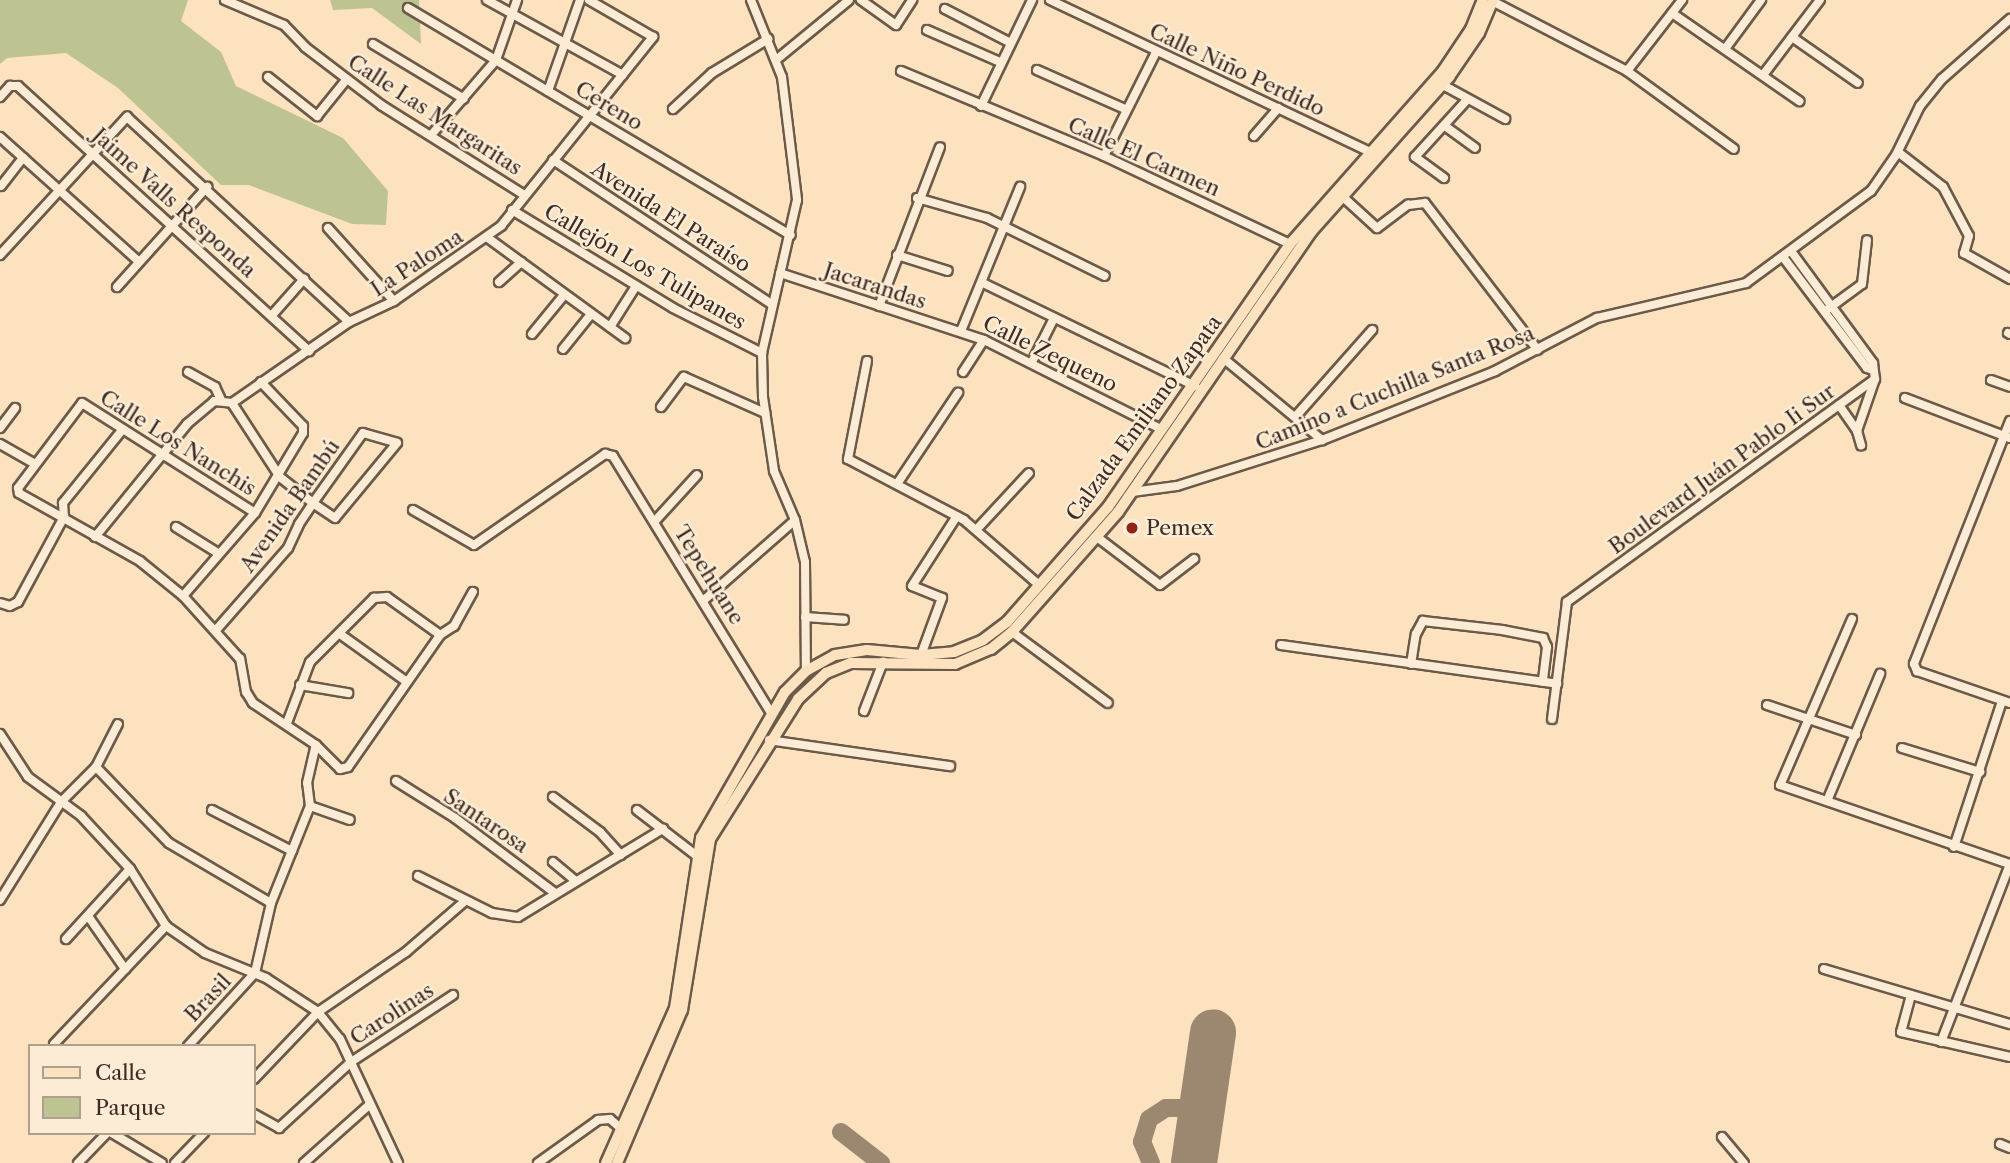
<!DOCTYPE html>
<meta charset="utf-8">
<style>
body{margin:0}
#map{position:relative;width:2010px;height:1163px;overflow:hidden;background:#fce2be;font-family:"Libre Caslon Text",serif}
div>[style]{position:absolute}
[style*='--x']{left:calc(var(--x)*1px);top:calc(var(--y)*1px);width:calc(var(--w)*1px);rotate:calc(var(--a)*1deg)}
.green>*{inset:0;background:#bec392}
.taxiway>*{height:18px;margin:-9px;padding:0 9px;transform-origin:9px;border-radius:9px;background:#9c8771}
.runway>*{height:46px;margin:-23px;padding:0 23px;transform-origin:23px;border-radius:23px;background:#9c8771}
.roads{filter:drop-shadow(2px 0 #6b5a4a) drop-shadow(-2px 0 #6b5a4a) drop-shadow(0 2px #6b5a4a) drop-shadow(0 -2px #6b5a4a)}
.minor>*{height:8px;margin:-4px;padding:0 4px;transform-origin:4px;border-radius:4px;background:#fdecd5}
.major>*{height:10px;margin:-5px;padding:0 5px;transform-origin:5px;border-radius:5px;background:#fce2be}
.dots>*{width:19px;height:19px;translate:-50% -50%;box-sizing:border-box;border:4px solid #fdecd5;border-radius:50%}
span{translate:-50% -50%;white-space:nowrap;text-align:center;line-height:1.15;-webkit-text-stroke:5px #fdecd5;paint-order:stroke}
.street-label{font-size:21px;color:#3b2c24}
.poi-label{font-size:21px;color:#3b2c24}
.left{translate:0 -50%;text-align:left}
.legend{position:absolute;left:28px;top:1044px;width:228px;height:91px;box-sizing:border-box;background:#fdecd5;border:2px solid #af9f8e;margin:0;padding:9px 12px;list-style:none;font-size:21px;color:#3b2c24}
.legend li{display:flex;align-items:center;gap:14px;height:35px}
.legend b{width:35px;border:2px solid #af9f8e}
</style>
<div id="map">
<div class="green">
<i style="clip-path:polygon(0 0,188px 0,181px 21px,221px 52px,236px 86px,343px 138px,388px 191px,386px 225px,352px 224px,249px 185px,221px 185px,118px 88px,66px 53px,7px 58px,0 64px)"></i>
<i style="clip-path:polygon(330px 0,419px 0,421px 44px,372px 8px,333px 10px)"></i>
</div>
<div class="taxiway">
<i style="--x:841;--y:1132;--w:51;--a:37.8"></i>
<i style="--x:1151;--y:1163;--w:23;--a:-113"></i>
<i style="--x:1142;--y:1142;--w:24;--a:-73"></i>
<i style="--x:1149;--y:1119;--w:20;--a:-33"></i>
<i style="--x:1166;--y:1108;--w:35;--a:0"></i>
</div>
<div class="runway">
<i style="--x:1194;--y:1163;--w:132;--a:-81.7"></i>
</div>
<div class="roads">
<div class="minor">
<i style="--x:225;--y:0;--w:64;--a:23"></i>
<i style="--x:284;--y:25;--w:30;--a:46"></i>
<i style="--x:305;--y:47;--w:96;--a:37.3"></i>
<i style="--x:381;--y:105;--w:168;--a:32.1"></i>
<i style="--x:487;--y:0;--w:155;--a:28.9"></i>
<i style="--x:751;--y:0;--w:83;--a:68.1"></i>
<i style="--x:782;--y:77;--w:124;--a:83"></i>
<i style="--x:797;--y:200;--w:157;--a:102.9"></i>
<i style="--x:762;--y:353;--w:44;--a:88.7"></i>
<i style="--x:763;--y:397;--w:75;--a:81.5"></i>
<i style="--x:774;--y:471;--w:53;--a:66.8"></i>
<i style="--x:795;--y:520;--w:43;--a:76.6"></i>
<i style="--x:805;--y:562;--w:109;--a:89.5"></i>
<i style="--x:861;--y:0;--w:43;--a:35.5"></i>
<i style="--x:896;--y:25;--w:30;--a:-57"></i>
<i style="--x:1050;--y:0;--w:357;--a:25.4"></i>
<i style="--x:1492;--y:1;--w:152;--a:27.4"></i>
<i style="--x:1627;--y:71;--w:132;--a:36.1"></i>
<i style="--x:408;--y:8;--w:445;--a:30.7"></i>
<i style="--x:945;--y:9;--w:72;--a:27.3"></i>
<i style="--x:1672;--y:13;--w:155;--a:34.7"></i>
<i style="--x:927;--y:30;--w:80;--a:23.7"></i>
<i style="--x:1792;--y:37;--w:80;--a:34.9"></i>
<i style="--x:373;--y:44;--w:106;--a:31.1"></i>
<i style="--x:1725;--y:49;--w:61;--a:-53.7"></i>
<i style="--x:776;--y:60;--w:94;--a:-39.4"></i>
<i style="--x:1037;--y:70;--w:96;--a:23.9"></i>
<i style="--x:901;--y:71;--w:220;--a:22.7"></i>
<i style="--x:1104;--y:156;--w:206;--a:25.3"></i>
<i style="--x:1627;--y:71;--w:90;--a:-52.2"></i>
<i style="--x:1763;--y:75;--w:94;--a:-52.8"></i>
<i style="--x:268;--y:77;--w:63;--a:38.5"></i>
<i style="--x:317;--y:116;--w:46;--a:-51.1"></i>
<i style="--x:1443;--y:85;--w:71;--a:28.7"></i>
<i style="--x:548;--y:91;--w:96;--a:-70.6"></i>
<i style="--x:0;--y:97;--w:15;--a:-48"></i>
<i style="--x:10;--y:86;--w:8;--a:0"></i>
<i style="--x:18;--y:86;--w:394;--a:42.3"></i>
<i style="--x:981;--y:106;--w:118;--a:-64.3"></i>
<i style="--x:673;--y:109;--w:53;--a:-42.7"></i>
<i style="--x:712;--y:73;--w:66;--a:-31.3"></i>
<i style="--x:1445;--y:126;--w:37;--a:36"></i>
<i style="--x:432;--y:134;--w:98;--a:-49.1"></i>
<i style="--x:496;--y:60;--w:64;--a:-70.7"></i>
<i style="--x:1254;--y:136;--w:37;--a:-49"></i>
<i style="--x:0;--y:137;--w:184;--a:41.9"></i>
<i style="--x:1898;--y:152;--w:57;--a:37.9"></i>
<i style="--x:1943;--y:187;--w:55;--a:62"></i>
<i style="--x:1969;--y:236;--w:18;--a:106"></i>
<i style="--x:1964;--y:253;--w:53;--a:29.5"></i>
<i style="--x:1104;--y:156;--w:116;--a:-63.4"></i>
<i style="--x:553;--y:160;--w:260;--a:33.4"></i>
<i style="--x:1444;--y:178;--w:36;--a:-144"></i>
<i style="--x:1415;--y:157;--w:76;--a:-47.7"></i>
<i style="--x:1;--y:186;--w:36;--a:-52"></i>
<i style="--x:1343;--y:197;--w:46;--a:42.4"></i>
<i style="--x:1377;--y:228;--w:39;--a:-37"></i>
<i style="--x:1408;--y:205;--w:17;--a:-7"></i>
<i style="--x:1425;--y:203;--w:185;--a:52.5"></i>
<i style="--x:917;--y:198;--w:73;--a:15.9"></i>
<i style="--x:987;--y:218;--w:131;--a:26.2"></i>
<i style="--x:512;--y:210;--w:188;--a:31.3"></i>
<i style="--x:673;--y:308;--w:100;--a:26.8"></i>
<i style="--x:328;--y:228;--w:98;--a:47.9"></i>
<i style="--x:488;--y:238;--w:170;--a:36.1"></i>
<i style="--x:1791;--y:251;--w:139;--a:53.8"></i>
<i style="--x:1873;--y:363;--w:16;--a:83"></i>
<i style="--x:1875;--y:379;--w:55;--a:109.1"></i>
<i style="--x:0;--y:255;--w:188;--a:-47.4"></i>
<i style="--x:127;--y:117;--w:302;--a:42.7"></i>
<i style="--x:897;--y:255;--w:53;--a:17.4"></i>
<i style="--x:1783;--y:257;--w:139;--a:52.9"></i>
<i style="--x:1867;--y:368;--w:6;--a:18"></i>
<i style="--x:780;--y:273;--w:215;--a:18.2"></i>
<i style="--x:984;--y:340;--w:198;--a:26.7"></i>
<i style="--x:499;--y:282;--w:30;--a:-42"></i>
<i style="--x:983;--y:283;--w:236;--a:25.9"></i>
<i style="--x:117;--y:287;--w:135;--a:-48"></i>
<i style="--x:879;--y:306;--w:170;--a:-69"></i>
<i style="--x:1828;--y:309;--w:42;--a:-36.3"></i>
<i style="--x:1862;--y:284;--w:44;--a:-83.5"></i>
<i style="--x:273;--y:314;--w:47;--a:-48.5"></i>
<i style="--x:610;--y:327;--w:49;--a:-57.6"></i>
<i style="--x:961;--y:331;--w:156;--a:-67.7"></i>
<i style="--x:2008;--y:333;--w:2;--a:27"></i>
<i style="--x:532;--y:334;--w:50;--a:-50.6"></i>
<i style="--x:563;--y:349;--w:45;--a:-51.3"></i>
<i style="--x:1223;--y:358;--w:129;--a:39.6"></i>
<i style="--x:1033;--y:360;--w:47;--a:-63.4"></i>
<i style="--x:867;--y:361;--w:100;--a:101"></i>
<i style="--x:848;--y:459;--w:131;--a:27.7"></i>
<i style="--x:964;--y:520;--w:99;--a:40.9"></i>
<i style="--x:188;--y:372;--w:31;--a:29"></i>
<i style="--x:215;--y:387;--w:14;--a:65"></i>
<i style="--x:963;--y:372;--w:38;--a:-57"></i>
<i style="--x:1991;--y:380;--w:20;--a:20"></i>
<i style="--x:1905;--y:398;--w:112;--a:20.9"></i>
<i style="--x:232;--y:403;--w:142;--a:-34.7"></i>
<i style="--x:349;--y:322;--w:50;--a:-25"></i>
<i style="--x:394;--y:301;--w:131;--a:-35"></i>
<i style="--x:501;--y:226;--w:243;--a:-51.2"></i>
<i style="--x:653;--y:37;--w:74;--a:-150"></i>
<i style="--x:1839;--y:405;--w:32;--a:55"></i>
<i style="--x:1857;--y:431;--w:15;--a:74"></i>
<i style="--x:661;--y:407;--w:38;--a:-53"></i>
<i style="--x:684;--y:377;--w:89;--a:24"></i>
<i style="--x:1296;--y:416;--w:115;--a:-48.5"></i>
<i style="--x:2010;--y:421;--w:261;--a:111.6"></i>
<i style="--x:1914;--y:664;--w:8;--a:67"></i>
<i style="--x:1917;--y:671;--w:98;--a:19"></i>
<i style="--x:0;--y:428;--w:25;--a:-53"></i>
<i style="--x:0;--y:444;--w:40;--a:29.7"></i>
<i style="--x:897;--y:484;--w:110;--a:-56.2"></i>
<i style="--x:1132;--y:492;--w:45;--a:-7.6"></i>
<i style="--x:1177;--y:486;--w:152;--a:-17.6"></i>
<i style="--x:1322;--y:440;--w:186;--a:-21.7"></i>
<i style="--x:1495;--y:371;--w:115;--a:-27.5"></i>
<i style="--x:1597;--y:318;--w:153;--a:-13.2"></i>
<i style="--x:1746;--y:283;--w:155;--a:-36.4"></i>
<i style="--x:1871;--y:191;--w:44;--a:-55.2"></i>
<i style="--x:1896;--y:155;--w:55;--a:-63.9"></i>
<i style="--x:1920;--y:106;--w:35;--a:-51"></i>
<i style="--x:1942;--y:79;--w:91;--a:-41.4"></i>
<i style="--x:413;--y:510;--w:70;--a:29.8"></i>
<i style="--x:474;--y:545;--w:160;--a:-34.8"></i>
<i style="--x:605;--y:454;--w:8;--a:14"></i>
<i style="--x:613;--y:456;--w:303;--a:58.4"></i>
<i style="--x:655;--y:521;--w:62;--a:-47.6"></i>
<i style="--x:176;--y:527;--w:49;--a:31.8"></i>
<i style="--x:977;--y:529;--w:76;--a:-47.1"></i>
<i style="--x:95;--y:537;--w:146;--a:-50.8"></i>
<i style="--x:187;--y:424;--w:35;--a:-40"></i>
<i style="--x:214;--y:401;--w:18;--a:6"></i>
<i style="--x:1097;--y:537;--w:79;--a:37.3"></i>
<i style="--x:1160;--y:585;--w:43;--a:-37.4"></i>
<i style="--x:183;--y:596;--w:110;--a:-49.1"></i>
<i style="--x:255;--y:513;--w:93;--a:-59"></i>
<i style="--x:303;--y:433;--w:7;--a:-90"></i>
<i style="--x:303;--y:426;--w:61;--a:-133.7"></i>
<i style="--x:704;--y:600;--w:121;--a:-41.3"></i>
<i style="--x:0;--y:603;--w:10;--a:17"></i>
<i style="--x:10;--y:606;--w:9;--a:-27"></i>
<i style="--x:18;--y:602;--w:97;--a:-61.6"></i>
<i style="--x:64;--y:517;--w:14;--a:-94"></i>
<i style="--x:63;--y:503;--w:95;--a:-51"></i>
<i style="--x:805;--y:617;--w:39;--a:4"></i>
<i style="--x:1852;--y:619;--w:181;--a:113.4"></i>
<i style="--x:1780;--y:785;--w:243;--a:19"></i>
<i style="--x:216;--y:630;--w:109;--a:-48.7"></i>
<i style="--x:288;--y:548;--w:26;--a:-65"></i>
<i style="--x:299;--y:524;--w:25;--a:-56"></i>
<i style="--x:313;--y:503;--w:86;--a:-54.5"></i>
<i style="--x:363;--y:433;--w:35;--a:16"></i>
<i style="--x:397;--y:443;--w:97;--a:129.6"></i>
<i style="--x:335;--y:518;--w:27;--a:-146"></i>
<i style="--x:313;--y:503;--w:42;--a:-141.8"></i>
<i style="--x:280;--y:477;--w:88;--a:-123"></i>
<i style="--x:1012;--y:632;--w:119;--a:36.5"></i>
<i style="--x:340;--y:634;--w:82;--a:35.6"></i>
<i style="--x:1281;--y:645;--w:279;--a:8"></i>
<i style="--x:921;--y:655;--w:61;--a:-69.8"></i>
<i style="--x:942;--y:598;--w:32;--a:-158"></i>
<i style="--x:912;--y:586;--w:83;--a:-57.3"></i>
<i style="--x:1411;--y:664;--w:30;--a:-81"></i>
<i style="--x:1416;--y:634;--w:15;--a:-62"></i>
<i style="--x:1423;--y:621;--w:80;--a:6.5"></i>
<i style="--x:1502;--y:630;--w:42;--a:11"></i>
<i style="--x:1543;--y:638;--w:10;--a:66"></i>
<i style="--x:1547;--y:647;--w:35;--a:97"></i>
<i style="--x:300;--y:685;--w:49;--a:9.5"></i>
<i style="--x:1767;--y:705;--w:94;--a:18.6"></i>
<i style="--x:864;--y:711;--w:53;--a:-68.8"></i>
<i style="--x:1552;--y:719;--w:118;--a:-82.7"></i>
<i style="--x:1567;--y:602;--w:380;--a:-35.9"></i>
<i style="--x:287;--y:723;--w:65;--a:-69.3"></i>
<i style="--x:310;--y:662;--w:91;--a:-45"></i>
<i style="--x:374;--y:598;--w:13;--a:-4"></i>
<i style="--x:387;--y:597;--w:65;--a:35.6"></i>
<i style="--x:0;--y:734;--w:51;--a:56.9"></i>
<i style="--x:28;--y:777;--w:66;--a:36.3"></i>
<i style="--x:81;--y:816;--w:72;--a:47.2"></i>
<i style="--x:130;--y:869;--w:67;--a:57.7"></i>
<i style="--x:166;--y:926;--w:47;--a:34.7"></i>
<i style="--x:205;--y:953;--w:66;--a:22.3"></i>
<i style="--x:266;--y:978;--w:62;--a:33.2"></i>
<i style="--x:318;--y:1012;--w:35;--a:51"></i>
<i style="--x:340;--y:1039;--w:137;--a:64.9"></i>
<i style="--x:769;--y:740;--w:183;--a:8.2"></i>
<i style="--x:316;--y:745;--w:34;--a:45"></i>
<i style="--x:340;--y:769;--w:8;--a:-14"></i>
<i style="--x:348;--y:767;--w:161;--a:-55.1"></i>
<i style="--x:440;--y:635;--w:17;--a:-33"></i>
<i style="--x:454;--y:626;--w:39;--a:-61"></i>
<i style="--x:1902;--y:748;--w:82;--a:17.1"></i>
<i style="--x:96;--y:767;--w:105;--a:46.2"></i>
<i style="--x:169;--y:843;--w:118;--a:30.5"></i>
<i style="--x:396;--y:781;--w:70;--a:32.1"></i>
<i style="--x:455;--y:818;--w:125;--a:36.9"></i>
<i style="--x:553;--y:797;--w:59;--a:36.7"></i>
<i style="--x:600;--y:832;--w:31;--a:48"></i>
<i style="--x:1827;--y:801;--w:138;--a:-67.3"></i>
<i style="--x:310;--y:806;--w:42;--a:19.3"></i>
<i style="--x:212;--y:810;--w:90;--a:27.1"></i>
<i style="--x:637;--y:810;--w:76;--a:37.5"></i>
<i style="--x:1954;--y:847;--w:154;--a:-71.8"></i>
<i style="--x:553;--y:862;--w:30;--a:40"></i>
<i style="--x:418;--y:876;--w:83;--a:26.6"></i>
<i style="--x:492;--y:913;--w:26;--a:9"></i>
<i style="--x:518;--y:917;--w:170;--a:-31.3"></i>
<i style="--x:0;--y:900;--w:115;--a:-58.1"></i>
<i style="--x:61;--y:802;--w:49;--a:-45"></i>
<i style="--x:96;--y:767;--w:48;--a:-62.9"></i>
<i style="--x:88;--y:916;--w:65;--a:55.1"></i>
<i style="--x:66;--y:939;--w:95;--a:-47.6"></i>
<i style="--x:1824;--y:969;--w:194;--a:16.5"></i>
<i style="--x:1911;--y:995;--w:38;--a:105"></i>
<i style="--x:1901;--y:1032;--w:112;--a:12.9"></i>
<i style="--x:1941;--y:1042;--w:191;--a:-68.8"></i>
<i style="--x:54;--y:1044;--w:163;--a:-46.5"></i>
<i style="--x:188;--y:1046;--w:99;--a:-47.5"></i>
<i style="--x:255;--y:973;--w:72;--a:-77.1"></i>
<i style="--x:271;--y:903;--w:105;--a:-68.1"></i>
<i style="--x:310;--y:806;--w:23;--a:-97"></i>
<i style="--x:307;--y:783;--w:39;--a:-77"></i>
<i style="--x:316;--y:745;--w:76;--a:-146.3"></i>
<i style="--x:253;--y:703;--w:13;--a:-122"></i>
<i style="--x:246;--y:692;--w:34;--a:-100"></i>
<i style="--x:240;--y:659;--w:85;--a:-132.1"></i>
<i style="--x:183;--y:596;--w:55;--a:-140.9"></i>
<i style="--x:140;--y:561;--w:139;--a:-150.7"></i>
<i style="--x:19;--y:493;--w:5;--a:-101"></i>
<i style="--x:18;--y:488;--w:106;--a:-53"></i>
<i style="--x:82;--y:403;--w:205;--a:32.4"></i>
<i style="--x:254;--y:1079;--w:93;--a:-46.3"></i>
<i style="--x:318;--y:1012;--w:107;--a:-34.3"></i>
<i style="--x:406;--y:952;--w:78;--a:-40.8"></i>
<i style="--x:254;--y:1114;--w:29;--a:29"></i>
<i style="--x:279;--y:1128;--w:98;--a:-42.5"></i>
<i style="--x:351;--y:1062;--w:122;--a:-33.3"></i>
<i style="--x:112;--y:1133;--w:58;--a:31"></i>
<i style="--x:1722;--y:1137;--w:34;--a:50"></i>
<i style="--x:2000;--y:1144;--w:11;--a:22"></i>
<i style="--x:78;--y:1163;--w:42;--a:-46"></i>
<i style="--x:175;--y:1163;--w:42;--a:-46"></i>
<i style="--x:304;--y:1163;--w:86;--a:-41.7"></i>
<i style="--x:538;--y:1163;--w:74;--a:-35.6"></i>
<i style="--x:598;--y:1120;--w:12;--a:-5"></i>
<i style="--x:610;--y:1119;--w:18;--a:41"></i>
</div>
<div class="major">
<i style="--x:606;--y:1163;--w:170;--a:-66"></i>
<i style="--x:675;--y:1008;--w:172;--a:-81.3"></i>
<i style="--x:701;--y:838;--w:168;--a:-60.1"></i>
<i style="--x:785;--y:692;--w:30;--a:-45"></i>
<i style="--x:806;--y:671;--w:33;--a:-29"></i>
<i style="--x:835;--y:655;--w:32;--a:-9"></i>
<i style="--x:867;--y:650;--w:54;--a:5.3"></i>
<i style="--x:921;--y:655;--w:33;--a:-5"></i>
<i style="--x:954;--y:652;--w:31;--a:-22"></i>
<i style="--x:983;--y:640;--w:30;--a:-37"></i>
<i style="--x:1007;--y:622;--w:153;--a:-48.7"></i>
<i style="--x:1108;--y:507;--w:320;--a:-55.3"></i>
<i style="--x:1290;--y:244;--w:231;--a:-48.5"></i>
<i style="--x:1443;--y:71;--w:50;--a:-56.3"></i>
<i style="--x:1471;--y:29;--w:31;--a:-68"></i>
<i style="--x:617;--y:1163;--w:166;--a:-67"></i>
<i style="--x:682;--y:1010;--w:173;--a:-80.7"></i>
<i style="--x:710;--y:839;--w:165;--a:-57.8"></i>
<i style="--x:798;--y:699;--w:38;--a:-43"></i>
<i style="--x:826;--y:673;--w:27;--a:-22"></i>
<i style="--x:851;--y:663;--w:104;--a:0.6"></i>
<i style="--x:955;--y:664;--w:39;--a:-23"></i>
<i style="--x:991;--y:649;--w:27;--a:-39"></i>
<i style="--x:1012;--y:632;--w:160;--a:-48.5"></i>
<i style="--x:1118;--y:512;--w:340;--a:-55.4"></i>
<i style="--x:1311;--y:232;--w:208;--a:-48.3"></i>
<i style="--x:1449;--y:77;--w:53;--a:-55.7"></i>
<i style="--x:1479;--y:33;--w:36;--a:-67"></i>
</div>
</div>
<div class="dots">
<i style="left:1132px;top:528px;background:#8f2418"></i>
</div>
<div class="street-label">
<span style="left:1237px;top:70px;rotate:25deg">Calle Niño Perdido</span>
<span style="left:609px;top:106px;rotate:31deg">Cereno</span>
<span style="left:435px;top:115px;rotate:33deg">Calle Las Margaritas</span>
<span style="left:1144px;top:157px;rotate:24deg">Calle El Carmen</span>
<span style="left:174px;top:203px;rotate:42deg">Jaime Valls Responda</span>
<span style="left:671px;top:217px;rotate:33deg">Avenida El Paraíso</span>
<span style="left:417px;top:263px;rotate:-33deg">La Paloma</span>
<span style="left:645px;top:267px;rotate:30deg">Callejón Los Tulipanes</span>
<span style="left:875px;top:286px;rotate:18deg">Jacarandas</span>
<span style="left:1050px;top:354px;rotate:26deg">Calle Zequeno</span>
<span style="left:1395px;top:388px;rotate:-22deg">Camino a Cuchilla Santa Rosa</span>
<span style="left:1144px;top:418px;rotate:-54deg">Calzada Emiliano Zapata</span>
<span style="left:178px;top:443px;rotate:32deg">Calle Los Nanchis</span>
<span style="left:1722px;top:469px;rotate:-36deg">Boulevard Juán Pablo Ii Sur</span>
<span style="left:290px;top:506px;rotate:-55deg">Avenida Bambú</span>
<span style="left:709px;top:575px;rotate:58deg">Tepehuane</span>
<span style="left:486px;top:821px;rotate:34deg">Santarosa</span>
<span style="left:208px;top:998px;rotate:-47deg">Brasil</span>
<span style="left:392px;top:1014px;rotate:-33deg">Carolinas</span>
</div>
<div class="poi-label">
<span class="left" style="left:1146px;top:528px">Pemex</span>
</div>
<ul class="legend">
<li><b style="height:9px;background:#fce2be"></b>Calle</li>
<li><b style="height:19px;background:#bec392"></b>Parque</li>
</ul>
</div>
